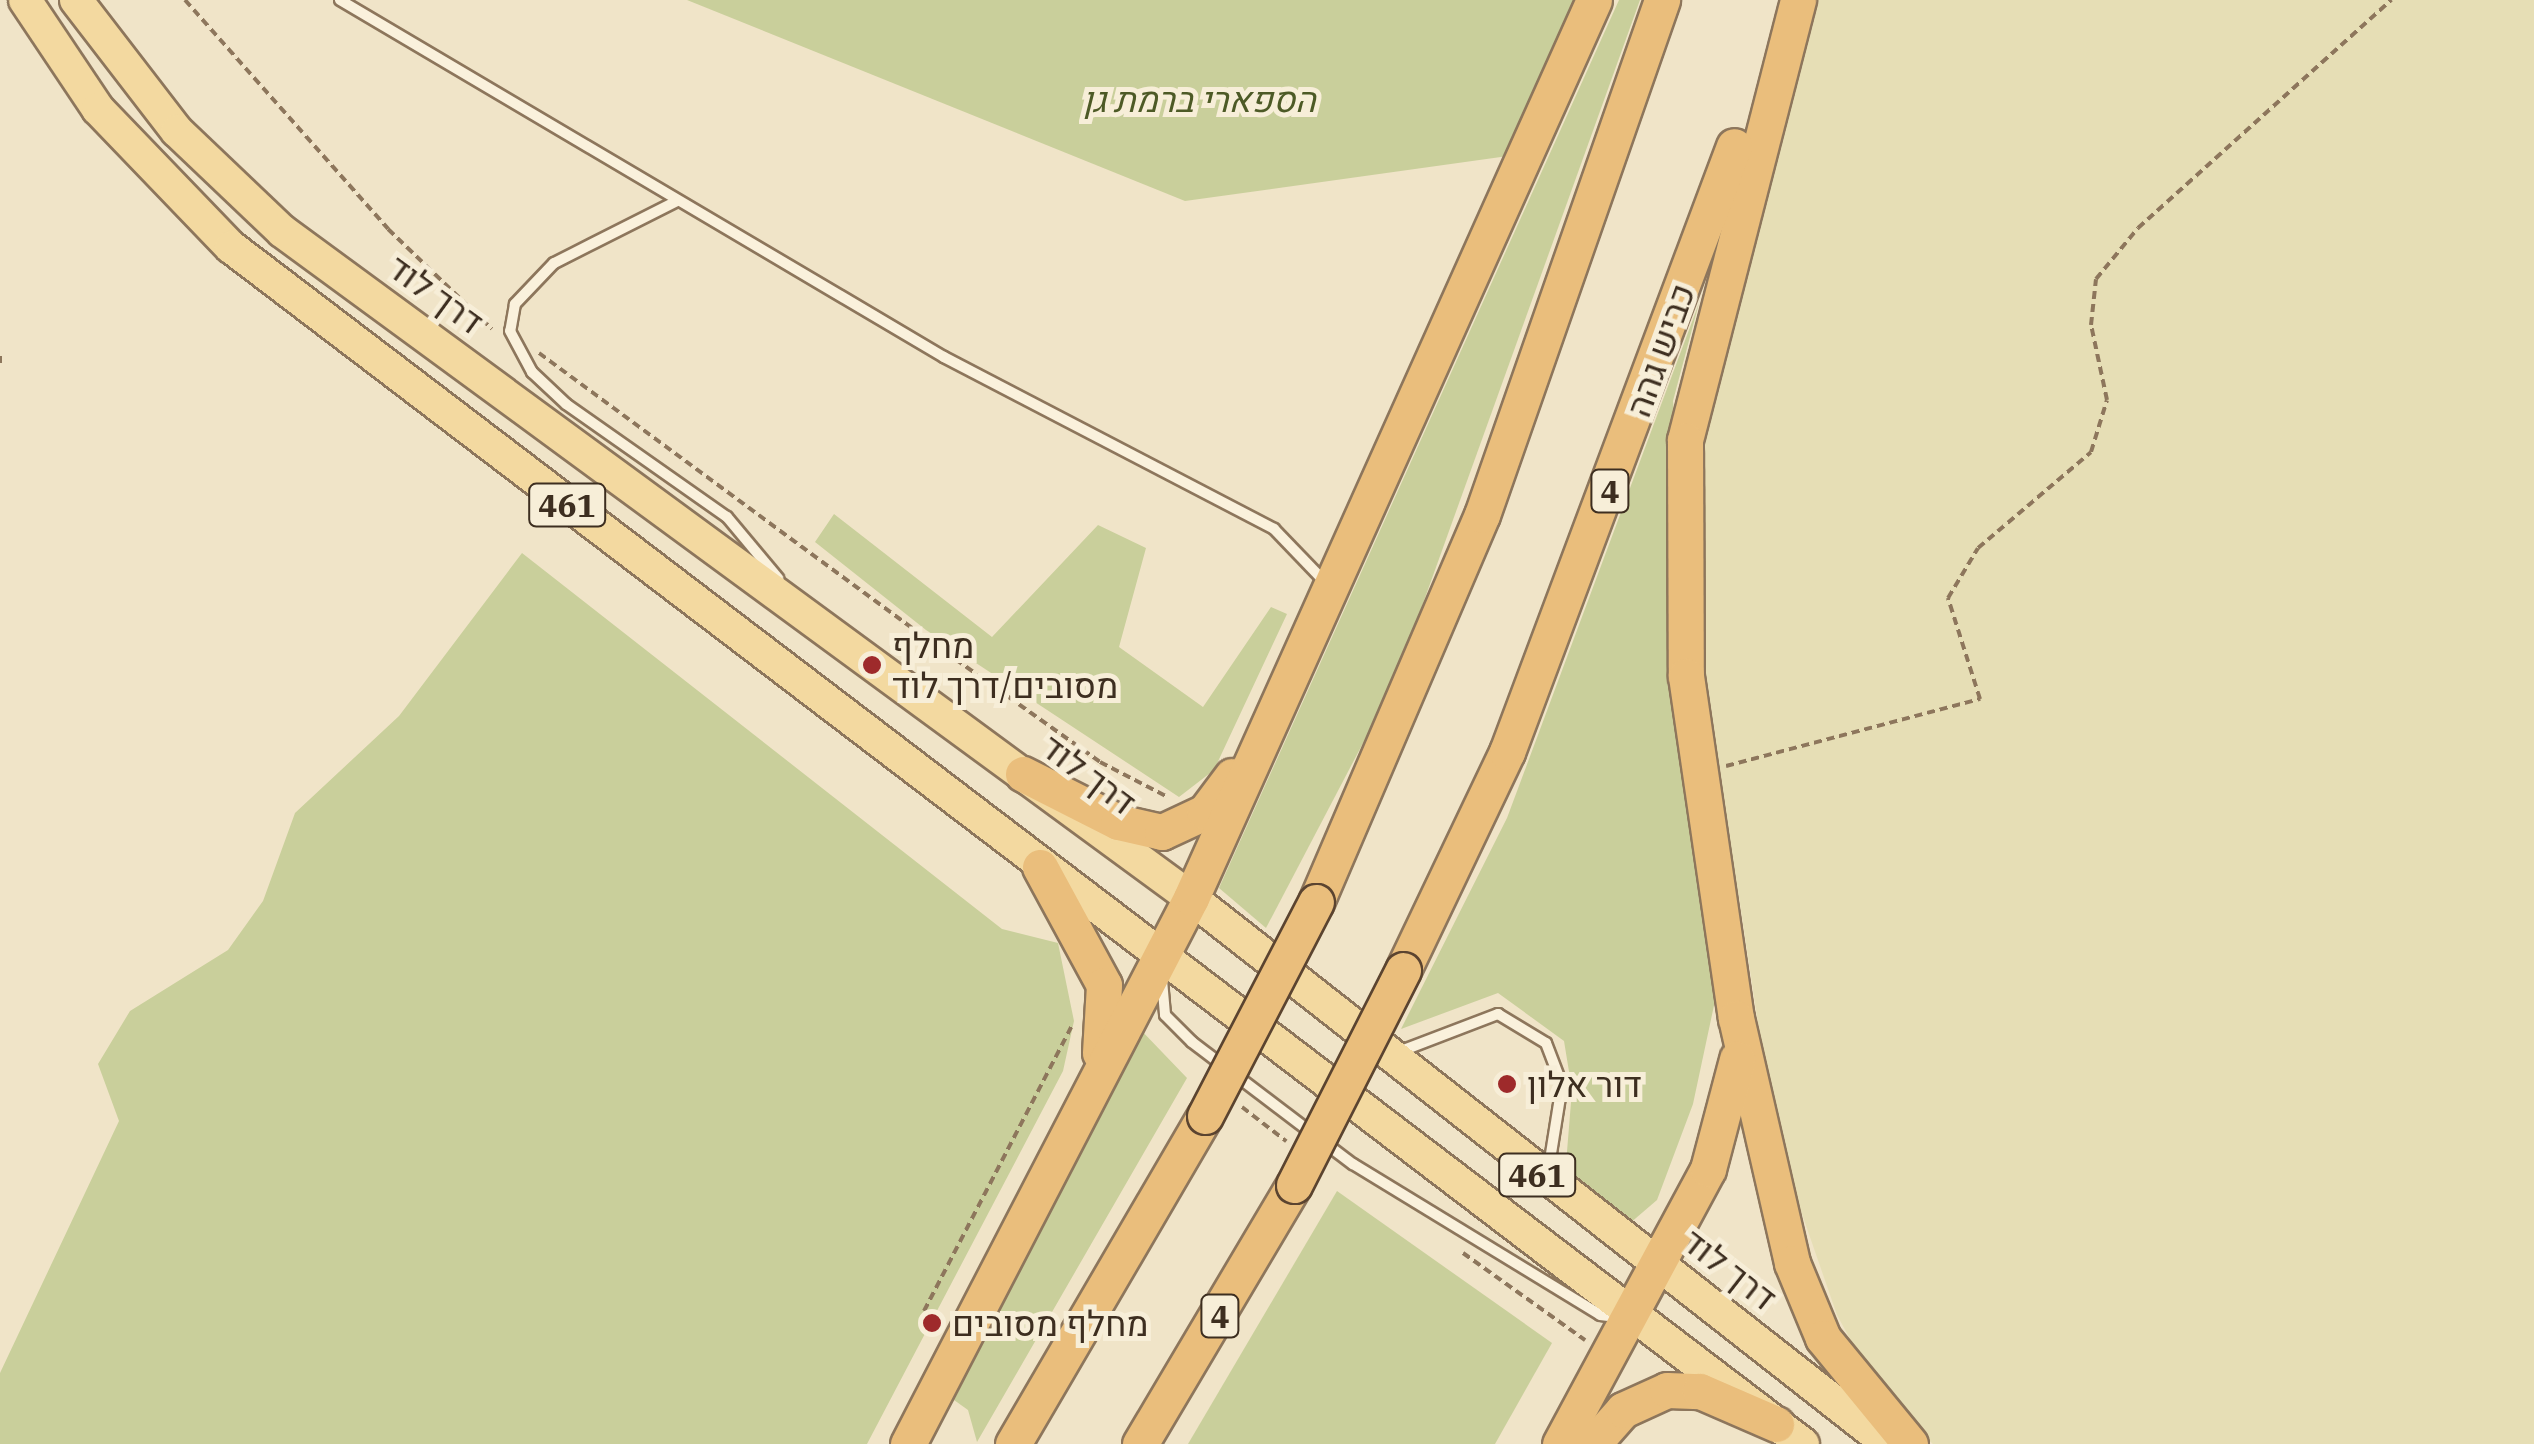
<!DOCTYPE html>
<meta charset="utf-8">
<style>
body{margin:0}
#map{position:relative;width:2534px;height:1444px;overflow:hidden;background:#f0e4c8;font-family:"IBM Plex Serif",Heebo,serif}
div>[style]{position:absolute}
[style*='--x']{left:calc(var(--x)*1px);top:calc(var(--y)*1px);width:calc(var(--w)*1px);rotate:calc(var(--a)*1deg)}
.farmland>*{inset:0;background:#e6deb5}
.green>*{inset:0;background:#c9cf9b}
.path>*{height:4px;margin-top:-2px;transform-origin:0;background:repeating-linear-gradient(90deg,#8d765c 0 8px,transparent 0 13px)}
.roads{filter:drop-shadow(2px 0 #8d765c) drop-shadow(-2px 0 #8d765c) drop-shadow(0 2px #8d765c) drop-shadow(0 -2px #8d765c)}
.service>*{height:10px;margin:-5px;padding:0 5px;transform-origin:5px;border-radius:5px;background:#faf1dc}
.primary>*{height:32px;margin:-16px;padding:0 16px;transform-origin:16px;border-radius:16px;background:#f3d9a0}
.trunk>*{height:35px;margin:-17.5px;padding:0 17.5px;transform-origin:17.5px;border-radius:17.5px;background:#eabe7c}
.bridges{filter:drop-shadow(2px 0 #5b4430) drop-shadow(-2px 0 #5b4430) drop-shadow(0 2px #5b4430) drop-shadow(0 -2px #5b4430)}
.trunk-bridge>*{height:35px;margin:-17.5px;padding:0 17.5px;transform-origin:17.5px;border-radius:17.5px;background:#eabe7c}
.dots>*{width:28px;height:28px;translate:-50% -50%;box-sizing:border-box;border:5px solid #f7eed8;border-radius:50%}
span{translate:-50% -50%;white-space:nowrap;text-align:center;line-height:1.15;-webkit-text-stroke:10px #f7eed8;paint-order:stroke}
.shield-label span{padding:2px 8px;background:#f7eed8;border:2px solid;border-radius:8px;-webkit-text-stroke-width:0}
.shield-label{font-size:32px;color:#3d2e20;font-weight:700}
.park-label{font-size:35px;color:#4d5a26;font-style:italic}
.street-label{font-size:35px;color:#3d2e20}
.poi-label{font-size:35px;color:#3d2e20}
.left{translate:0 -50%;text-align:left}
</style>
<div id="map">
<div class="farmland">
<i style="clip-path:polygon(1809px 0,2534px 0,2534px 1444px,1933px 1444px,1884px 1401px,1837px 1315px,1775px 1136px,1739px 897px,1707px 787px,1692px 501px,1727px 293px)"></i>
</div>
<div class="green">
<i style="clip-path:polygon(687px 0,1583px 0,1508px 156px,1185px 201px)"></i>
<i style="clip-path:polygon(1619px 0,1640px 0,1394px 684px,1266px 928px,1219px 888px)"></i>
<i style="clip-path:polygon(1699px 303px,1673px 401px,1716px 996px,1693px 1104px,1657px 1200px,1629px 1224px,1565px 1176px,1572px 1090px,1564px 1041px,1498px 993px,1401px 1029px,1507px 818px)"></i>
<i style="clip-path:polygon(834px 514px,992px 637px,1098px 525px,1146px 548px,1119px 647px,1203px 707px,1271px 607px,1287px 614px,1214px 770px,1179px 797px,926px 630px,815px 542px)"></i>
<i style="clip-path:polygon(522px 553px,1002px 929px,1058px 943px,1074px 1021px,1063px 1071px,867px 1444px,0 1444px,0 1373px,119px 1121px,98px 1064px,130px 1011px,228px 950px,263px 901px,295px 813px,399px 716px)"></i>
<i style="clip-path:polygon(1138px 1027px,1187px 1078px,977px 1442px,968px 1410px,954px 1400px)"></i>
<i style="clip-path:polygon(1337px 1191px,1552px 1343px,1495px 1444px,1188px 1444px)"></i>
</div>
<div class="path">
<i style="--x:185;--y:0;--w:306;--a:48.4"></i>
<i style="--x:388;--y:229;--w:144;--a:43.9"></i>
<i style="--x:539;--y:353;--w:465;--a:36.4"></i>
<i style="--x:913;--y:629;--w:229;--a:35.4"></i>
<i style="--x:1100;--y:762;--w:74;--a:27.3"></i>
<i style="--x:0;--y:356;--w:7;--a:90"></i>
<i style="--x:1726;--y:766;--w:263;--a:-14.8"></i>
<i style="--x:1980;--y:699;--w:106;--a:-107.6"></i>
<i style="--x:1948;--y:598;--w:58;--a:-59"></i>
<i style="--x:1978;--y:548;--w:148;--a:-40.3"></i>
<i style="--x:2091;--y:452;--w:54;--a:-72.9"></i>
<i style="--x:2107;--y:400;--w:77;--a:-102"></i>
<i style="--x:2091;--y:325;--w:46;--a:-83.8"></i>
<i style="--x:2096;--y:279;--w:66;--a:-50.5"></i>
<i style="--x:2138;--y:228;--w:341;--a:-42"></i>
<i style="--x:1242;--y:1107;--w:56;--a:37.7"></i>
<i style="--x:1463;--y:1253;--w:150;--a:35.5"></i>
<i style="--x:924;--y:1311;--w:322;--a:-62.6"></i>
</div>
<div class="roads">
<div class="service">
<i style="--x:340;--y:0;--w:702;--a:30.59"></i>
<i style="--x:944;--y:357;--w:372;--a:27.5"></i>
<i style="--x:1274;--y:529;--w:71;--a:46.1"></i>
<i style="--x:677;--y:201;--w:138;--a:153.2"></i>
<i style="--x:554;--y:263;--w:57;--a:133.6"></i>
<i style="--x:515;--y:304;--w:27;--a:100"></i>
<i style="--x:510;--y:331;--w:47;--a:61.8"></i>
<i style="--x:532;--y:372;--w:47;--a:43.3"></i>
<i style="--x:566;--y:404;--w:197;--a:35.1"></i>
<i style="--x:727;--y:517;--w:80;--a:50.1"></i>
<i style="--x:1162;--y:980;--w:35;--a:85"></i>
<i style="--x:1165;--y:1015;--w:38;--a:45"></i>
<i style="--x:1192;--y:1042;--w:202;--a:37.2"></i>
<i style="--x:1353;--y:1164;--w:289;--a:31.4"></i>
<i style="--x:1600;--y:1315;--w:17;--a:7"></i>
<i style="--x:1401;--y:1051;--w:104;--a:-20.9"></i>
<i style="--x:1498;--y:1014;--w:56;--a:31.1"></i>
<i style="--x:1546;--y:1043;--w:45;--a:69.1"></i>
<i style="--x:1562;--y:1085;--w:88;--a:99.1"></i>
</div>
<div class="primary">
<i style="--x:25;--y:0;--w:131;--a:56.2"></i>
<i style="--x:98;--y:109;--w:192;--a:46.1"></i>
<i style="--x:231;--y:247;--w:1976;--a:37.29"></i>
<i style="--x:76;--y:0;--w:165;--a:52.4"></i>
<i style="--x:177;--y:131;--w:145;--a:43.6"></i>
<i style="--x:282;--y:231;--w:1127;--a:36.27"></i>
<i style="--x:1191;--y:898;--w:885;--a:38.07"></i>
</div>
<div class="trunk">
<i style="--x:1798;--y:0;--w:454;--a:104.4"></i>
<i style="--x:1685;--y:440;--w:236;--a:89.8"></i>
<i style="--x:1686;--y:676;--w:346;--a:81.7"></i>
<i style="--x:1736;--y:1018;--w:251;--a:77.1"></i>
<i style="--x:1792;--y:1263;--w:81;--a:67.5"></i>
<i style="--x:1823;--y:1338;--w:137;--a:50.6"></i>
<i style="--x:1023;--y:774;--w:106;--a:26.8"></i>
<i style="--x:1118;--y:822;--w:45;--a:12.8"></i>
<i style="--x:1162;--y:832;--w:47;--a:-24.9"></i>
<i style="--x:1205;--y:812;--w:45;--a:-53.1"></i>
<i style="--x:1040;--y:867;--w:134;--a:61.5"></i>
<i style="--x:1104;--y:985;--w:68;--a:93.4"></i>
<i style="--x:1316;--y:902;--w:421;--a:-66.8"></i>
<i style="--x:1482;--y:515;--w:546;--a:-70.73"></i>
<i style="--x:1403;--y:970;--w:242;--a:-64.5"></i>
<i style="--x:1507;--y:752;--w:647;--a:-69.46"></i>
<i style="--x:908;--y:1444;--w:615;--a:-62.6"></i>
<i style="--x:1191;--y:898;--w:984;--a:-65.83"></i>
<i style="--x:1013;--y:1444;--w:380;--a:-59.7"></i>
<i style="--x:1140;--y:1444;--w:301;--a:-59.3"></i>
<i style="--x:1560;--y:1444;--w:312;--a:-61.7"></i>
<i style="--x:1708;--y:1169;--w:114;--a:-75.2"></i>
<i style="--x:1593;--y:1444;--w:45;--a:-48.6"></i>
<i style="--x:1623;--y:1410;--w:48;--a:-24.4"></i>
<i style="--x:1667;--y:1390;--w:33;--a:2"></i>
<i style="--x:1700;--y:1391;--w:83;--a:23.5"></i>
</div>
</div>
<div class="bridges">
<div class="trunk-bridge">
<i style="--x:1205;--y:1116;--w:241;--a:-62.6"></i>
<i style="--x:1294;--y:1185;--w:241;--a:-63.1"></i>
</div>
</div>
<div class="dots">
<i style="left:872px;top:665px;background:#9e2a2b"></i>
<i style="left:1507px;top:1084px;background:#9e2a2b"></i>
<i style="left:932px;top:1323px;background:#9e2a2b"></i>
</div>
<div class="shield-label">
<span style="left:1610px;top:491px">4</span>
<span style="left:567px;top:505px">461</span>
<span style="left:1537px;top:1175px">461</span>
<span style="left:1220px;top:1316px">4</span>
</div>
<div class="park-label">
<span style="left:1199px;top:99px">הספארי ברמת גן</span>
</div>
<div class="street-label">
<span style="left:436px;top:294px;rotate:36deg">דרך לוד</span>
<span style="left:1660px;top:350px;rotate:-70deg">כביש גהה</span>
<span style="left:1089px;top:774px;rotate:37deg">דרך לוד</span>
<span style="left:1730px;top:1269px;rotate:38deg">דרך לוד</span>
</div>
<div class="poi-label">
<span class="left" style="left:892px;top:665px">מחלף<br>מסובים/דרך לוד</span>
<span class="left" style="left:1527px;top:1084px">דור אלון</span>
<span class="left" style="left:952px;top:1323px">מחלף מסובים</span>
</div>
</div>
